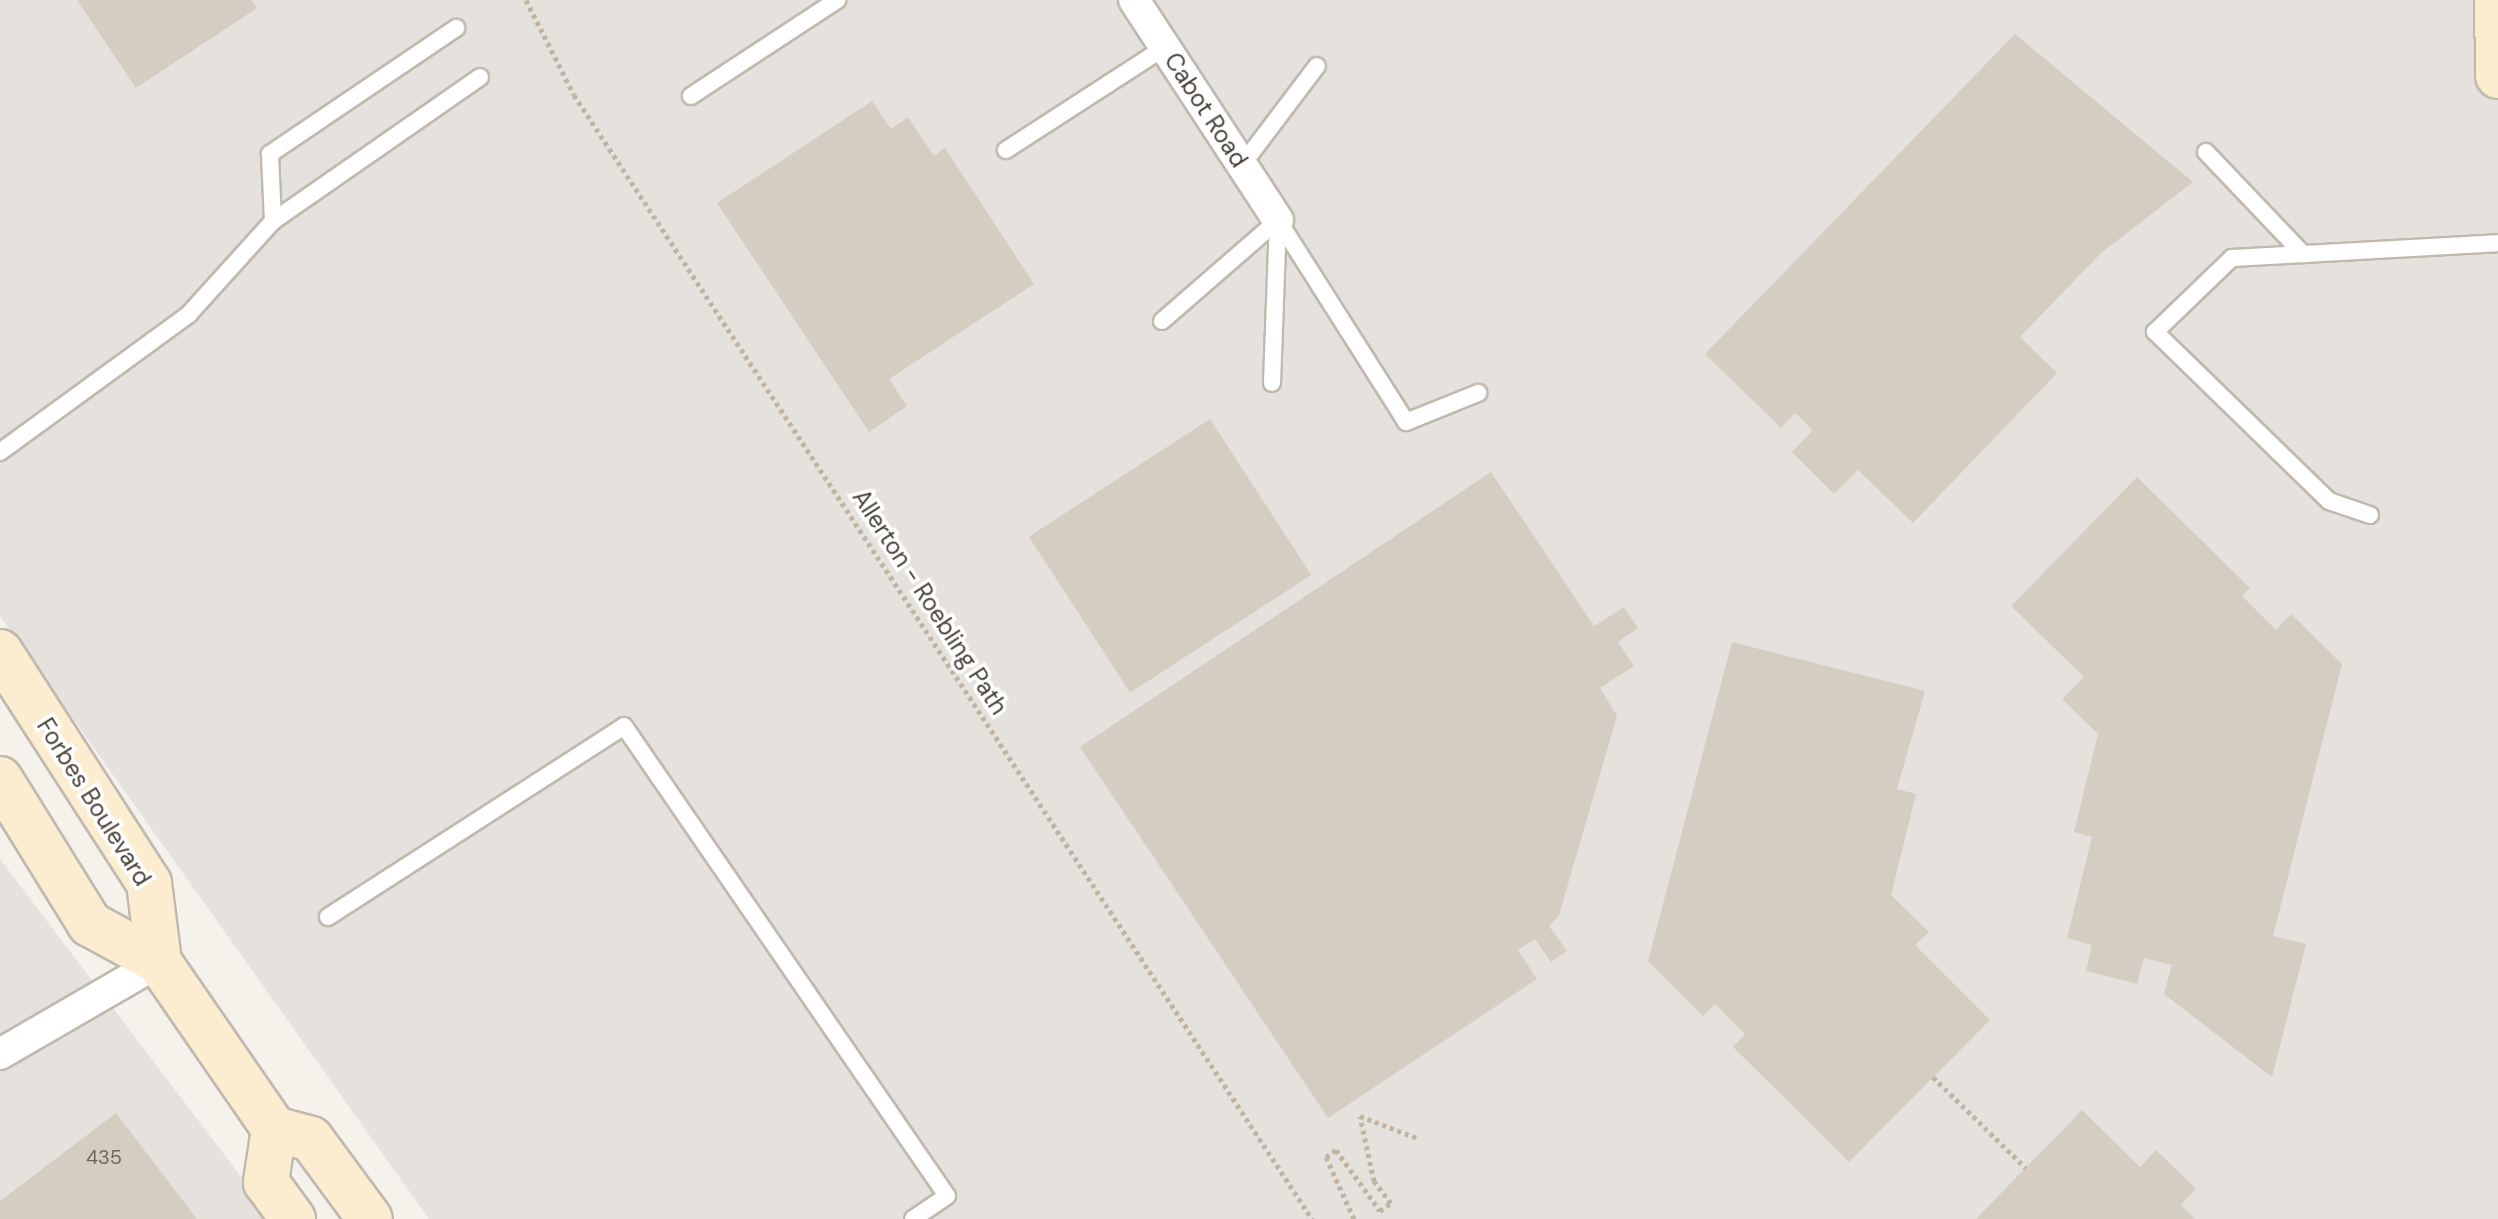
<!DOCTYPE html>
<style>
body{margin:0}
#map{position:relative;width:2498px;height:1219px;overflow:hidden;background:#f5f2ec;font-family:"DM Sans",sans-serif}
div>[style]{position:absolute}
[style*='--x']{left:calc(var(--x)*1px);top:calc(var(--y)*1px);width:calc(var(--w)*1px);rotate:calc(var(--a)*1deg)}
.industrial>*{inset:0;background:#e5e1dd}
.building>*{inset:0;background:#d6cdc2;transform-origin:0 0}
.path>*{height:5px;margin-top:-2.5px;transform-origin:0;background:repeating-linear-gradient(90deg,#c1b3a1 0 4px,transparent 0 8px)}
.roads{filter:drop-shadow(2px 0 #c0b9af) drop-shadow(-2px 0 #c0b9af) drop-shadow(0 2px #c0b9af) drop-shadow(0 -2px #c0b9af)}
.lane>*{height:16px;margin:-8px;padding:0 8px;transform-origin:8px;border-radius:8px;background:#fff}
.street>*{height:30px;margin:-15px;padding:0 15px;transform-origin:15px;border-radius:15px;background:#fff}
.secondary>*{height:44px;margin:-22px;padding:0 22px;transform-origin:22px;border-radius:22px;background:#fcedd0}
span{translate:-50% -50%;white-space:nowrap;text-align:center;line-height:1.15;-webkit-text-stroke:7px #fff;paint-order:stroke}
.number-label{font-size:20px;color:#6c655c}
.number-label span{-webkit-text-stroke-width:0}
.street-label{font-size:24px;color:#49423a}
</style>
<div id="map">
<div class="industrial">
<i style="clip-path:polygon(0 0,2498px 0,2498px 1219px,429px 1219px,0 616px)"></i>
<i style="clip-path:polygon(0 859px,31px 900px,273px 1219px,0 1219px)"></i>
</div>
<div class="building">
<i style="clip-path:polygon(77px 0,251px 0,257px 8px,136px 88px)"></i>
<i style="clip-path:polygon(2015px 34px,2193px 182px,2101px 253px,2020px 337px,2057px 373px,1913px 523px,1858px 470px,1834px 494px,1792px 452px,1813px 430px,1795px 413px,1781px 428px,1705px 354px)"></i>
<i style="clip-path:polygon(872px 101px,891px 129px,908px 117px,934px 156px,945px 148px,1034px 284px,889px 379px,907px 406px,869px 432px,717px 203px)"></i>
<i style="left:1210px;top:419px;width:186px;height:216px;rotate:57deg"></i>
<i style="clip-path:polygon(1491px 472px,1594px 626px,1624px 607px,1638px 628px,1618px 642px,1634px 666px,1600px 688px,1617px 716px,1559px 915px,1549px 926px,1567px 951px,1551px 962px,1535px 939px,1518px 950px,1537px 979px,1328px 1118px,1080px 747px)"></i>
<i style="clip-path:polygon(2137px 477px,2250px 588px,2242px 596px,2276px 630px,2291px 614px,2342px 664px,2273px 936px,2306px 944px,2272px 1077px,2164px 994px,2172px 965px,2144px 958px,2137px 984px,2086px 971px,2092px 945px,2067px 938px,2092px 837px,2074px 832px,2098px 734px,2062px 699px,2084px 677px,2011px 606px)"></i>
<i style="clip-path:polygon(1732px 642px,1925px 691px,1897px 789px,1916px 794px,1891px 895px,1929px 932px,1915px 945px,1990px 1020px,1849px 1162px,1733px 1047px,1745px 1034px,1715px 1004px,1703px 1016px,1648px 961px)"></i>
<i style="clip-path:polygon(2082px 1110px,2140px 1167px,2156px 1150px,2196px 1189px,2181px 1205px,2195px 1219px,1976px 1219px)"></i>
<i style="clip-path:polygon(116px 1113px,197px 1219px,0 1219px,0 1201px)"></i>
</div>
<div class="path">
<i style="--x:526;--y:0;--w:106;--a:63.2"></i>
<i style="--x:574;--y:95;--w:1345;--a:56.71"></i>
<i style="--x:1933;--y:1077;--w:130;--a:44.4"></i>
<i style="--x:1354;--y:1219;--w:68;--a:-114.3"></i>
<i style="--x:1326;--y:1157;--w:12;--a:-35"></i>
<i style="--x:1336;--y:1150;--w:75;--a:54.2"></i>
<i style="--x:1380;--y:1211;--w:14;--a:-36"></i>
<i style="--x:1391;--y:1203;--w:28;--a:-128"></i>
<i style="--x:1374;--y:1181;--w:66;--a:-102.2"></i>
<i style="--x:1360;--y:1116;--w:61;--a:21.1"></i>
</div>
<div class="roads">
<div class="lane">
<i style="--x:691;--y:96;--w:175;--a:-33.3"></i>
<i style="--x:1006;--y:150;--w:189;--a:-32.9"></i>
<i style="--x:2206;--y:152;--w:141;--a:46.4"></i>
<i style="--x:1242;--y:165;--w:124;--a:-52.9"></i>
<i style="--x:1278;--y:220;--w:239;--a:57.6"></i>
<i style="--x:1406;--y:422;--w:78;--a:-21.9"></i>
<i style="--x:273;--y:221;--w:67;--a:-92.6"></i>
<i style="--x:270;--y:154;--w:225;--a:-34.1"></i>
<i style="--x:1162;--y:321;--w:154;--a:-41"></i>
<i style="--x:1272;--y:383;--w:163;--a:-87.9"></i>
<i style="--x:0;--y:452;--w:234;--a:-36.1"></i>
<i style="--x:189;--y:314;--w:125;--a:-47.9"></i>
<i style="--x:273;--y:221;--w:252;--a:-34.8"></i>
<i style="--x:2370;--y:515;--w:43;--a:-161.1"></i>
<i style="--x:2329;--y:501;--w:243;--a:-135.8"></i>
<i style="--x:2155;--y:332;--w:107;--a:-43.9"></i>
<i style="--x:2232;--y:258;--w:266;--a:-3.2"></i>
<i style="--x:328;--y:917;--w:352;--a:-32.8"></i>
<i style="--x:624;--y:726;--w:570;--a:55.5"></i>
<i style="--x:947;--y:1196;--w:41;--a:145.9"></i>
</div>
<div class="street">
<i style="--x:1134;--y:0;--w:263;--a:56.8"></i>
<i style="--x:0;--y:1054;--w:184;--a:-30.1"></i>
</div>
<div class="secondary">
<i style="--x:2497;--y:0;--w:76;--a:89.2"></i>
<i style="--x:0;--y:652;--w:275;--a:57.2"></i>
<i style="--x:149;--y:883;--w:80;--a:82.8"></i>
<i style="--x:0;--y:779;--w:171;--a:58.2"></i>
<i style="--x:90;--y:924;--w:79;--a:28.8"></i>
<i style="--x:159;--y:962;--w:203;--a:55.4"></i>
<i style="--x:274;--y:1129;--w:38;--a:15"></i>
<i style="--x:311;--y:1139;--w:99;--a:53.6"></i>
<i style="--x:274;--y:1129;--w:54;--a:98.6"></i>
<i style="--x:266;--y:1182;--w:46;--a:53.9"></i>
</div>
</div>
<div class="number-label">
<span style="left:104px;top:1157px">435</span>
</div>
<div class="street-label">
<span style="left:1206px;top:110px;rotate:57deg">Cabot Road</span>
<span style="left:930px;top:602px;rotate:57deg">Allerton - Roebling Path</span>
<span style="left:94px;top:802px;rotate:58deg">Forbes Boulevard</span>
</div>
</div>
